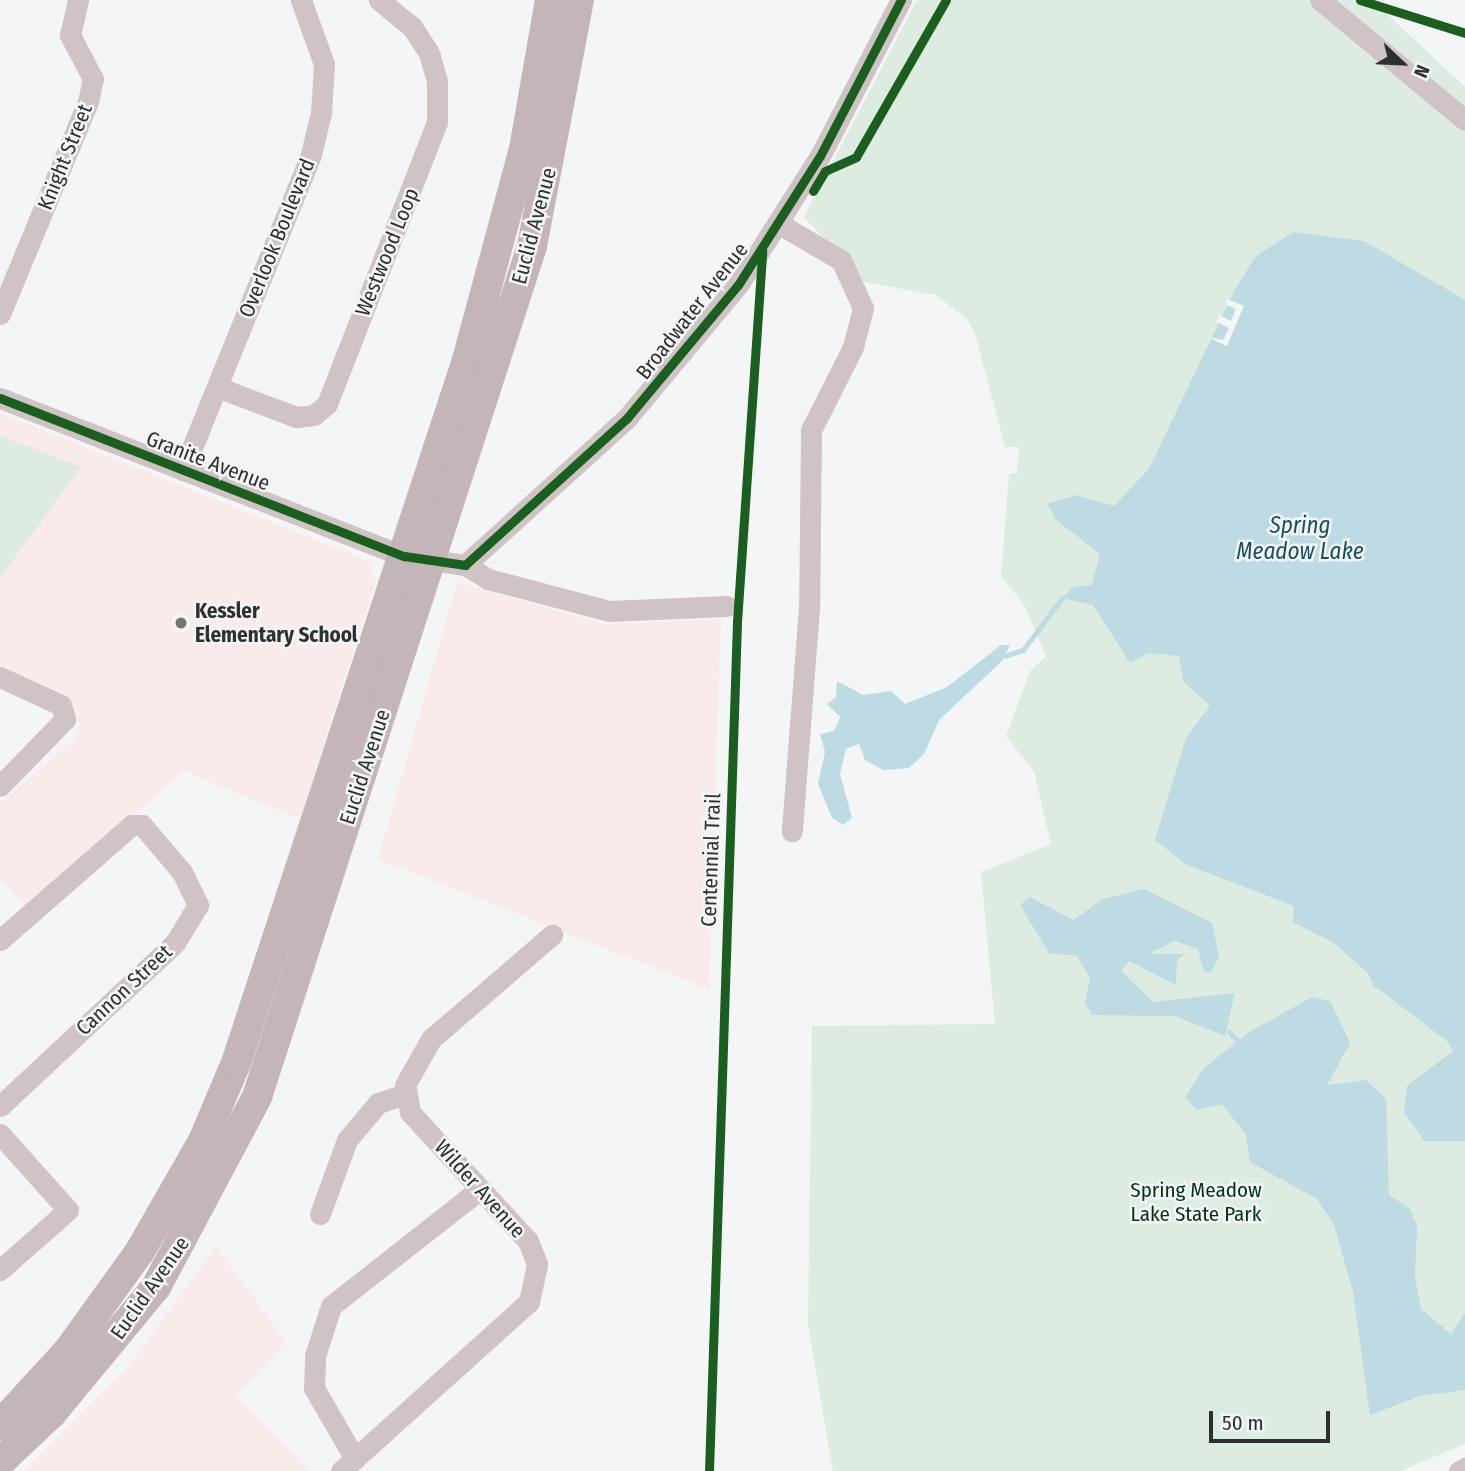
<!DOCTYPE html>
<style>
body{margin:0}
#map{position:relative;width:1465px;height:1471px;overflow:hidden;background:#f4f5f7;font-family:"Fira Sans Condensed",sans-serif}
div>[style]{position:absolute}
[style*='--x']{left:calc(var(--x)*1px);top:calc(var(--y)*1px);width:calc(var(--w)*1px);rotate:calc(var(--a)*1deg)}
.commercial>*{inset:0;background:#faebeb}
.green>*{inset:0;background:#ddebe0}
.water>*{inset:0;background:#bedae3}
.pier>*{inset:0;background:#f4f5f7}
.stream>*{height:5px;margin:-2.5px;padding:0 2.5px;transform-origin:2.5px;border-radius:2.5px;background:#bedae3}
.minor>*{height:21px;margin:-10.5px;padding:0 10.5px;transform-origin:10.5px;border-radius:10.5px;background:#cfc3c5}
.highway>*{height:30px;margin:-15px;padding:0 15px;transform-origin:15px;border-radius:15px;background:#c4b5b9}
.cycleway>*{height:9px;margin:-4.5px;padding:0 4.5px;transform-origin:4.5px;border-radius:4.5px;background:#1b5e20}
.dots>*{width:19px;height:19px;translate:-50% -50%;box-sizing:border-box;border:4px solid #f3f5f8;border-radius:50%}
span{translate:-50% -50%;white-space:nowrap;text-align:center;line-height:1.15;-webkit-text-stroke:5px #f3f5f8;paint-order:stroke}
.street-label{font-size:21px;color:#2e2f30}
.poi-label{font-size:21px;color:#2e2f30;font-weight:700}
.left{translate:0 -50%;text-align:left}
.park-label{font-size:21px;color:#033313}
.water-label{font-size:23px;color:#174f5c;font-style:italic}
.north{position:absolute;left:1367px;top:28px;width:70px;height:70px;-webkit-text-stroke:5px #f3f5f8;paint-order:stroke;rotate:113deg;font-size:19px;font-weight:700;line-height:28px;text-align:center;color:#2e2f30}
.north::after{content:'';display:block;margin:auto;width:24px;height:32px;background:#2e2f30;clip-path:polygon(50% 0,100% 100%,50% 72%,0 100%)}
.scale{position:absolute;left:1209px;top:1411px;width:121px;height:32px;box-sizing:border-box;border:4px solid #2e2f30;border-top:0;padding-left:9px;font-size:21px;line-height:24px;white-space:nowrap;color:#2e2f30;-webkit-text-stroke:5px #f3f5f8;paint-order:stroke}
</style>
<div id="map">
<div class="commercial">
<i style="clip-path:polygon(0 413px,368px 561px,376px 580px,299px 819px,184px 771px,27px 909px,0 878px,0 803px,75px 739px,81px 725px,52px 689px,0 666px)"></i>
<i style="clip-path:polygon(457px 582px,605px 624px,721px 619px,709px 989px,378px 859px)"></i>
<i style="clip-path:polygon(216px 1246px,286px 1342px,236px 1395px,308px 1471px,24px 1471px,129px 1366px)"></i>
</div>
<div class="green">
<i style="clip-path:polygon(917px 0,1372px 0,1465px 87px,1465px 1444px,1400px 1471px,833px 1471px,808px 1325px,812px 1026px,995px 1024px,981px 872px,1051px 844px,1034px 772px,1006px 736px,1030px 671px,1046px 657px,1024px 604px,1001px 577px,1009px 474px,1017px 473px,1019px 447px,1005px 447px,976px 337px,967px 319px,936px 295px,864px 282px,804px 217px)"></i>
<i style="clip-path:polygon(0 435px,81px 467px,0 578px)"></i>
</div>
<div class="water">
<i style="clip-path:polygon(1293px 232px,1364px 241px,1465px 300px,1465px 1141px,1425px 1141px,1404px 1113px,1407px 1086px,1453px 1051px,1447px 1041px,1373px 985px,1368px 973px,1334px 943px,1293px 922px,1294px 906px,1187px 865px,1155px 840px,1186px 738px,1210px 706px,1183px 681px,1179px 656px,1148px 653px,1130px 663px,1093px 605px,1062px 598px,1074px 587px,1092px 585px,1100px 554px,1055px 519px,1048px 504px,1075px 495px,1114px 506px,1149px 469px,1235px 289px,1256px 256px)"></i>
<i style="clip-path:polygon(1001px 645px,1010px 645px,1002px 661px,939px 720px,924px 754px,909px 768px,883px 770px,865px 760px,859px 744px,846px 749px,840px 774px,852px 818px,843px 825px,832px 818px,818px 784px,825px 752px,820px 734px,834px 731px,840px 717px,827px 704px,836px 697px,837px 681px,863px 695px,891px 691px,905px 704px,947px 687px)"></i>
<i style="clip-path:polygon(1144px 889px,1212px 923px,1219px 957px,1211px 972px,1204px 972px,1198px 949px,1175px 941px,1149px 954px,1184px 954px,1177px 960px,1176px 985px,1129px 961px,1121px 971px,1153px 1002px,1235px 993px,1225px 1036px,1175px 1016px,1092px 1015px,1085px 1003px,1090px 978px,1077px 956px,1049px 953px,1020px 905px,1030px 897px,1073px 920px,1103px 899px)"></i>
<i style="clip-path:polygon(1312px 997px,1330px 1001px,1350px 1043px,1327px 1085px,1366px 1080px,1386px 1099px,1389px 1195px,1410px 1209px,1417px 1226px,1415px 1276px,1421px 1309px,1451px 1334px,1465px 1313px,1465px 1390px,1420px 1396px,1370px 1415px,1353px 1292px,1334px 1225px,1317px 1199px,1250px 1162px,1246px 1135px,1222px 1104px,1197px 1110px,1185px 1098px,1204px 1068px,1248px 1033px)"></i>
</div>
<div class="pier">
<i style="clip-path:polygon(1227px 299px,1244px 306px,1227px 346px,1207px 337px,1223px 340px,1229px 328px,1216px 322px,1219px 315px,1231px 321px,1236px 309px,1225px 304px)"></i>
</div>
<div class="stream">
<i style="--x:1004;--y:656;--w:20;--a:-18"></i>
<i style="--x:1023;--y:650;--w:65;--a:-53.1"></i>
<i style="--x:1229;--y:1032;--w:13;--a:45"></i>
</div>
<div class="minor">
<i style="--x:1320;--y:0;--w:188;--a:39.6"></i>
<i style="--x:781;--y:225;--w:69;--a:30.3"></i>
<i style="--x:841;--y:260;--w:53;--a:65.4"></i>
<i style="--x:863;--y:308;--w:40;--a:104.4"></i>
<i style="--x:853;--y:347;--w:93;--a:116.8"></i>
<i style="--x:811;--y:430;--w:178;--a:90.6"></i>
<i style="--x:809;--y:608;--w:224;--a:94.4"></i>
<i style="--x:0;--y:314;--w:230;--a:-67.5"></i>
<i style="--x:88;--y:102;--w:24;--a:-78"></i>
<i style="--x:93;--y:79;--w:50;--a:-117.6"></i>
<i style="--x:70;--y:35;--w:36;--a:-77"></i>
<i style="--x:217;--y:387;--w:85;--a:20.8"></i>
<i style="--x:296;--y:417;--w:18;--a:-6"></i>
<i style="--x:314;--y:415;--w:17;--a:-40"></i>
<i style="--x:327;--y:404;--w:303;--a:-68.7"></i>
<i style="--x:437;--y:122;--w:41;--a:-90"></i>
<i style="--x:437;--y:81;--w:29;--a:-106"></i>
<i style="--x:429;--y:53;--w:31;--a:-123"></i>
<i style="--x:412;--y:27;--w:43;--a:-140.7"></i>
<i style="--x:0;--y:398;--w:434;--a:21.4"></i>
<i style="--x:404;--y:556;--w:62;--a:8.4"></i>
<i style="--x:465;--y:565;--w:219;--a:-42.2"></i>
<i style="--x:627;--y:418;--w:173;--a:-50.2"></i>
<i style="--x:738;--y:285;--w:153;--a:-57.6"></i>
<i style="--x:820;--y:156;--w:176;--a:-62.6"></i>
<i style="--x:183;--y:470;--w:341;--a:-67.9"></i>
<i style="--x:311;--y:154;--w:42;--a:-76.3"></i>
<i style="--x:321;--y:113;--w:49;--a:-86.5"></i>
<i style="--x:324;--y:64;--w:68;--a:-109.8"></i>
<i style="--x:465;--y:565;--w:27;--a:31"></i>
<i style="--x:488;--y:579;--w:125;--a:14.8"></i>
<i style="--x:609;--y:611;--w:118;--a:-2.4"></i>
<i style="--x:0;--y:677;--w:67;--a:24.7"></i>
<i style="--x:61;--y:705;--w:15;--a:74"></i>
<i style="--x:65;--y:719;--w:93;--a:134.1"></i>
<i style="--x:0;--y:940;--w:175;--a:-41.1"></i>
<i style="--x:132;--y:825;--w:10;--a:0"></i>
<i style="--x:142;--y:825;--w:62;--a:49.6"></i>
<i style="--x:182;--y:872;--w:37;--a:64"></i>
<i style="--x:198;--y:905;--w:44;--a:121.2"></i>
<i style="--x:175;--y:943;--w:239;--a:137"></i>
<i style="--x:0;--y:1134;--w:102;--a:48.2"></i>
<i style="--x:68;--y:1210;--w:91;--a:138.6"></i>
<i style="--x:320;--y:1214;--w:79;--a:-70"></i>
<i style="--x:347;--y:1140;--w:48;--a:-50"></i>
<i style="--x:378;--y:1103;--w:29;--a:-18"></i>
<i style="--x:355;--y:1459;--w:82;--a:-120"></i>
<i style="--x:314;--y:1388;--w:32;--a:-88"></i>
<i style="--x:315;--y:1356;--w:52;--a:-72.3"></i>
<i style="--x:331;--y:1306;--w:189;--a:-38.1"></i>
<i style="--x:341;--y:1471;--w:253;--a:-42"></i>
<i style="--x:529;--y:1302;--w:39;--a:-78"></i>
<i style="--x:537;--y:1264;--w:25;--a:-111"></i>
<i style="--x:528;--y:1241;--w:175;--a:-132.5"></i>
<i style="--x:410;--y:1112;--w:27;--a:-100"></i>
<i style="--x:405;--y:1085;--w:53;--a:-60.5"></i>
<i style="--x:431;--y:1039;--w:160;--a:-40.7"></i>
<i style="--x:1459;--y:1471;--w:7;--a:-27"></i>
</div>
<div class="highway">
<i style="--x:0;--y:1425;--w:100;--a:-47.4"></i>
<i style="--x:68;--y:1351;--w:123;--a:-54.2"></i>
<i style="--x:140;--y:1251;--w:127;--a:-60.2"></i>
<i style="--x:203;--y:1141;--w:85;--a:-67.1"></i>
<i style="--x:236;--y:1063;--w:740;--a:-71.81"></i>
<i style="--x:467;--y:360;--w:219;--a:-74.9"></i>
<i style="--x:524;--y:149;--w:151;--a:-80.1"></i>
<i style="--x:0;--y:1462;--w:71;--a:-43.3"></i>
<i style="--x:52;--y:1413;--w:163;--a:-50.5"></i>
<i style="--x:156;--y:1287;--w:215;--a:-62"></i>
<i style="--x:257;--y:1097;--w:894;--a:-72.09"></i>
<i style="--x:532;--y:246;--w:250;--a:-79.2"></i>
</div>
<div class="cycleway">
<i style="--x:1360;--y:0;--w:110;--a:17.4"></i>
<i style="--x:813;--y:191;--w:23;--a:-59"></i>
<i style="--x:825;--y:171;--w:34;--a:-24"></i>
<i style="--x:856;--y:157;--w:181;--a:-60.2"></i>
<i style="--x:0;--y:398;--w:434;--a:21.4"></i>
<i style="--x:404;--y:556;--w:62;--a:8.4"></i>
<i style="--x:465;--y:565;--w:219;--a:-42.2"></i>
<i style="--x:627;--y:418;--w:173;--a:-50.2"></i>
<i style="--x:738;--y:285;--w:153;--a:-57.6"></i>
<i style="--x:820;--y:156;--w:176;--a:-62.6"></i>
<i style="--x:709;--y:1471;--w:849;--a:-88.11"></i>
<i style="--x:737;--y:622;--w:372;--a:-86.1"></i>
</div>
<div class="dots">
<i style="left:181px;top:623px;background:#737476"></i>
</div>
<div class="street-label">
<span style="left:65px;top:157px;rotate:-68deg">Knight Street</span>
<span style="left:534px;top:226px;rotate:-75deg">Euclid Avenue</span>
<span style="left:277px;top:238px;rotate:-68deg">Overlook Boulevard</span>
<span style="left:387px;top:252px;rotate:-68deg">Westwood Loop</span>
<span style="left:692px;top:311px;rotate:-52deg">Broadwater Avenue</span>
<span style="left:208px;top:461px;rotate:21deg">Granite Avenue</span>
<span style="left:365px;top:767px;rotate:-72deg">Euclid Avenue</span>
<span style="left:711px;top:860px;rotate:-88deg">Centennial Trail</span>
<span style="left:124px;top:990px;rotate:-43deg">Cannon Street</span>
<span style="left:480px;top:1189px;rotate:48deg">Wilder Avenue</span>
<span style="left:150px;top:1288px;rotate:-55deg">Euclid Avenue</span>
</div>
<div class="poi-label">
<span class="left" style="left:195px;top:623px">Kessler<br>Elementary School</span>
</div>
<div class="park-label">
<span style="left:1196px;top:1202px">Spring Meadow<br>Lake State Park</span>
</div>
<div class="water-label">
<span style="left:1300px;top:538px">Spring<br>Meadow Lake</span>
</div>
<div class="north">N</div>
<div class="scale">50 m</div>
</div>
